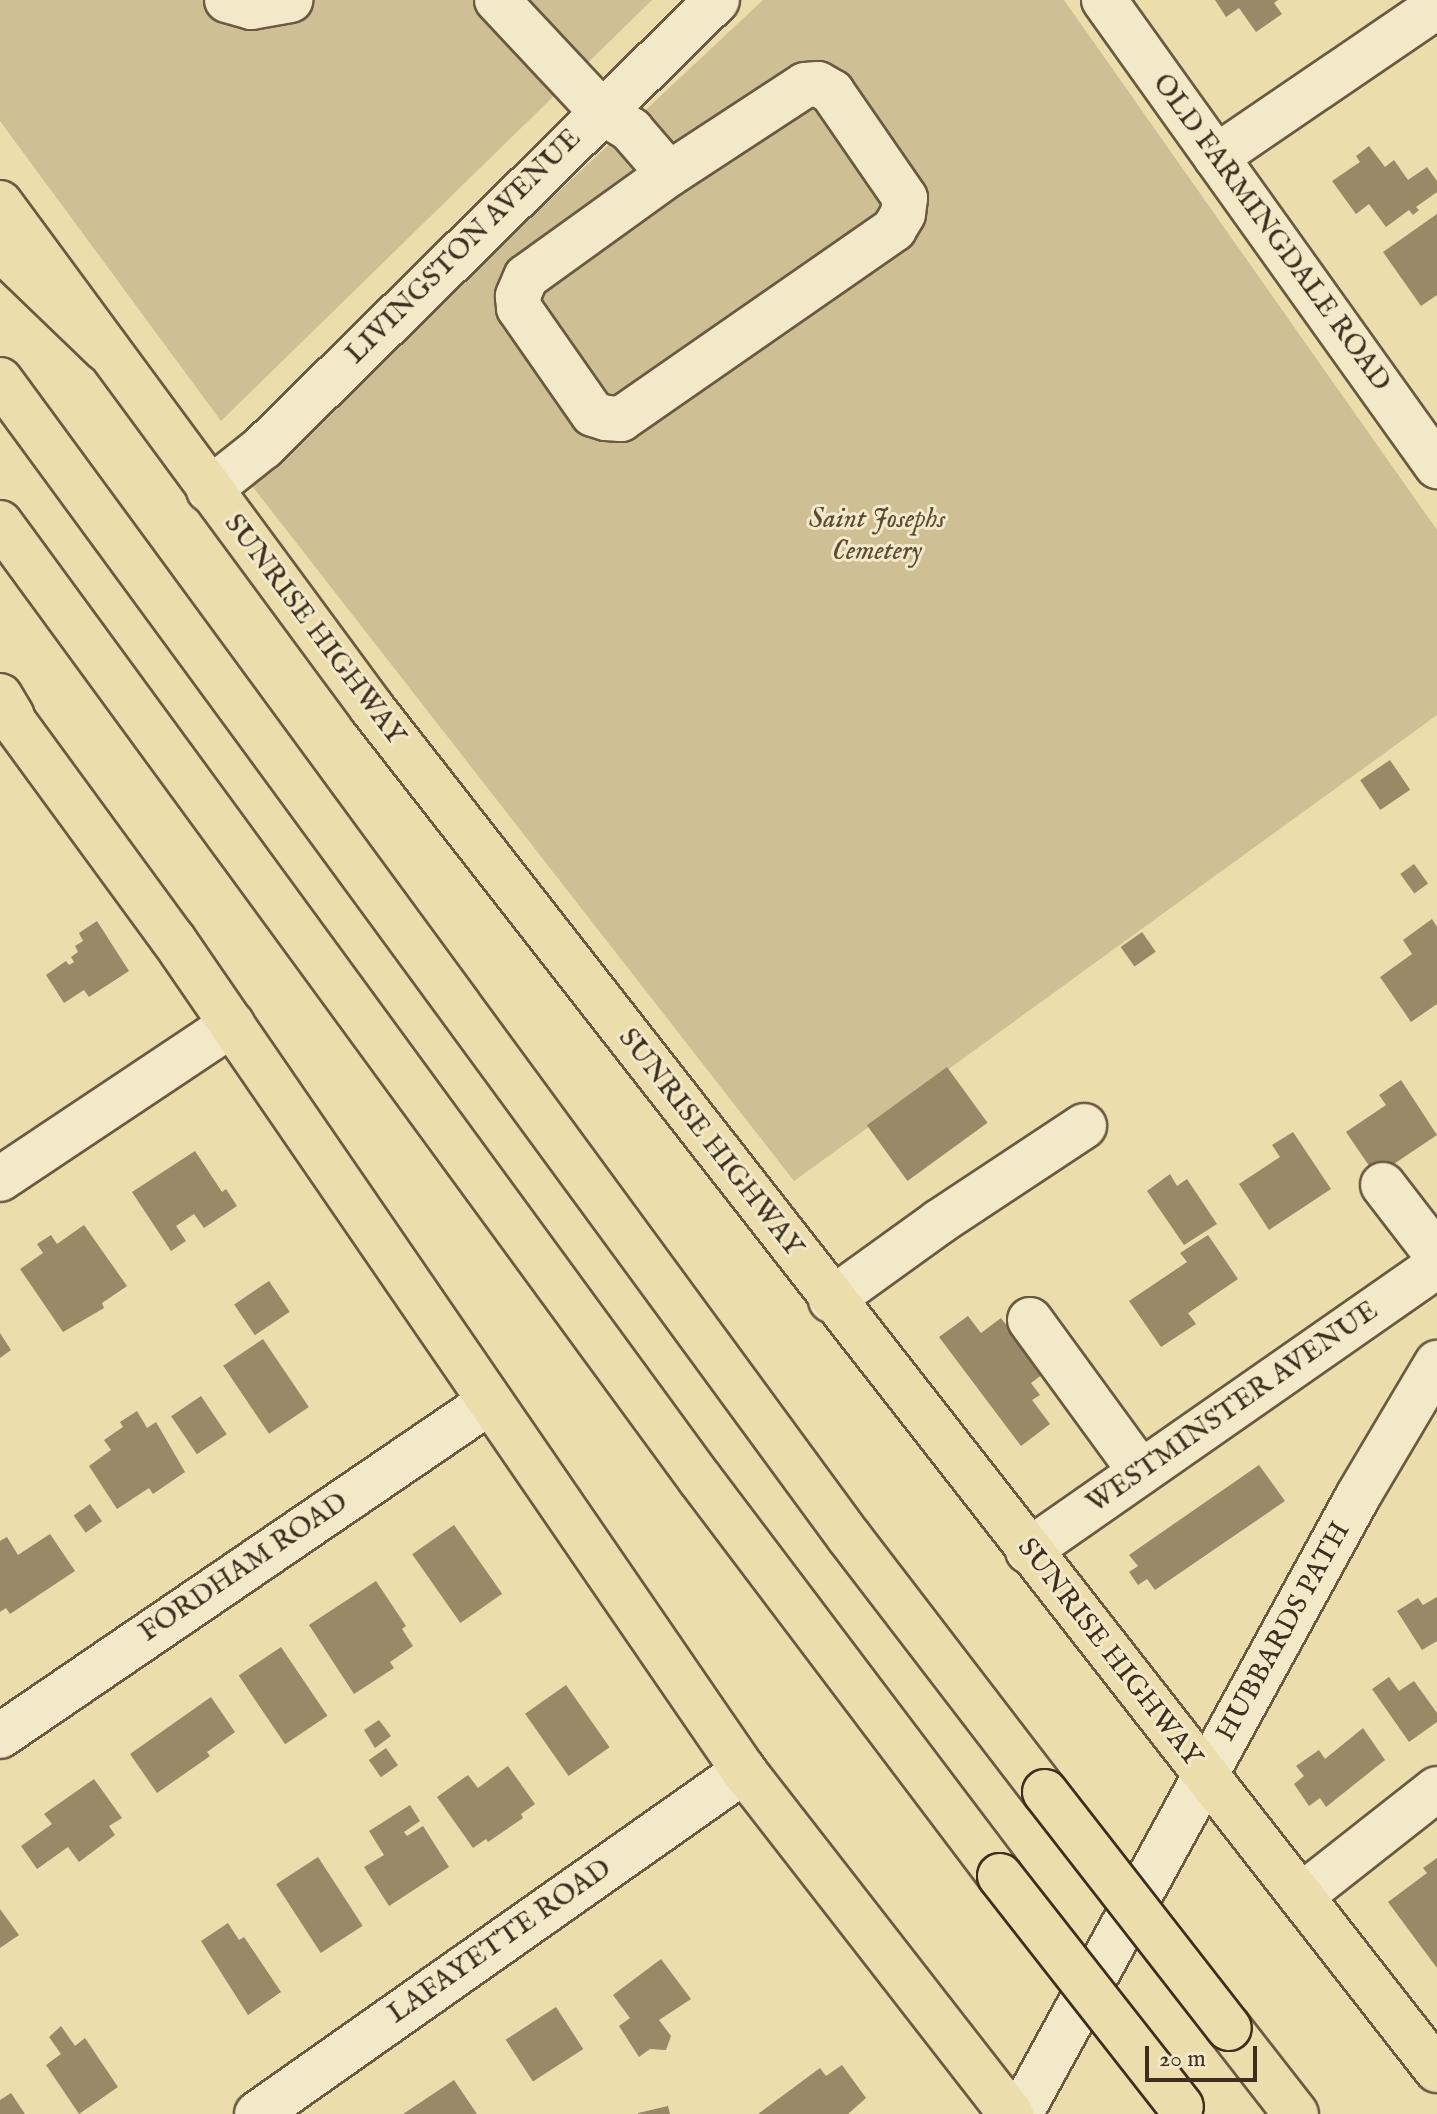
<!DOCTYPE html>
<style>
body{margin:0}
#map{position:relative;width:1437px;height:2114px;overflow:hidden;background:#ecddac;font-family:"IM FELL English",serif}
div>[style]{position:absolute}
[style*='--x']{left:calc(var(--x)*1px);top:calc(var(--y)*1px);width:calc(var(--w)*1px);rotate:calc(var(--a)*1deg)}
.green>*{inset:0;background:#cebf94}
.building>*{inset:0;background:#988967;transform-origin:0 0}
.roads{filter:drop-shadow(2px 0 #695a41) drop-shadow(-2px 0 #695a41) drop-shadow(0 2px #695a41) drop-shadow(0 -2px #695a41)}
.minor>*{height:44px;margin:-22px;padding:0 22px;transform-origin:22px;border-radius:22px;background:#f3e9c9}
.major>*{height:44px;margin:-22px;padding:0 22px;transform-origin:22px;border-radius:22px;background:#ecddac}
.highway>*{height:44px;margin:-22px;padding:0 22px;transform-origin:22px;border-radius:22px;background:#ecddac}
.bridges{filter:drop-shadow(2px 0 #3d2e1d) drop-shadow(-2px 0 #3d2e1d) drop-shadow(0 2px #3d2e1d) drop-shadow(0 -2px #3d2e1d)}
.highway-bridge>*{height:44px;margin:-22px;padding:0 22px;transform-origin:22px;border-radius:22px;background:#ecddac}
span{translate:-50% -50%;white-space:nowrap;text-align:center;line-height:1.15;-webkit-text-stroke:6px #f3e9c9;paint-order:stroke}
.street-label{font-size:28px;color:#3d2e1d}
.park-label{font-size:28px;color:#5a4b35;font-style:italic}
.scale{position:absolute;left:1145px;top:2046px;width:112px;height:36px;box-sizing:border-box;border:4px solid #3d2e1d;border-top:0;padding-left:10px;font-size:24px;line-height:28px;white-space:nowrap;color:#3d2e1d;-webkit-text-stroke:6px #f3e9c9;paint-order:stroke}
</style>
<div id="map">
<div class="green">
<i style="clip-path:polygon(0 0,652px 0,221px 421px,0 121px)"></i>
<i style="clip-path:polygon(763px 0,1064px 0,1437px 530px,1437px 715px,794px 1181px,249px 482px)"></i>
</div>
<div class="building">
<i style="clip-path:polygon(1215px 0,1278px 0,1274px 3px,1282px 14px,1256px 32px,1239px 8px,1226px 17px)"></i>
<i style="clip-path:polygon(1369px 146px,1385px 167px,1394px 160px,1408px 180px,1427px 167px,1437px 181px,1437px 192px,1416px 207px,1419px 210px,1413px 215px,1409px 210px,1386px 227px,1369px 204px,1356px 214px,1332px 181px,1360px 162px,1356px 156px)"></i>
<i style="clip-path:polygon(1437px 214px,1437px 295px,1421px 306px,1383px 252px)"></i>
<i style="left:1390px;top:760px;width:36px;height:36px;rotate:56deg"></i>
<i style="left:1414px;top:864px;width:24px;height:17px;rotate:54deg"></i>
<i style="clip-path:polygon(1432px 919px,1437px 927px,1437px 1004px,1411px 1022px,1380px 977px,1412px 954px,1403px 940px)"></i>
<i style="clip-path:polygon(97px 921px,129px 971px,89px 997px,84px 990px,64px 1003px,46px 975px,66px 961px,69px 965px,74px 962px,71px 957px,78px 952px,75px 946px,83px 941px,79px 933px)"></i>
<i style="left:1142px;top:932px;width:24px;height:26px;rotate:55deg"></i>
<i style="left:947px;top:1067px;width:69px;height:99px;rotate:54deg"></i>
<i style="clip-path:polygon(1401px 1080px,1437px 1135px,1376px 1176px,1346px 1132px,1386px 1105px,1379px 1095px)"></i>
<i style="clip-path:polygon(1293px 1132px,1331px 1189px,1269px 1230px,1239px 1184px,1280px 1157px,1272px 1145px)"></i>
<i style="clip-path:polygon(195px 1151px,222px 1192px,226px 1189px,237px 1206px,204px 1228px,194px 1214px,176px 1226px,186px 1241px,171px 1251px,132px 1192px)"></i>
<i style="clip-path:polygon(1170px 1174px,1177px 1186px,1187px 1179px,1217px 1224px,1184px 1245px,1147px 1191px)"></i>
<i style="clip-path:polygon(84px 1225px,127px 1286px,102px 1303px,104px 1308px,63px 1332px,20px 1269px,43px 1253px,37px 1244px,51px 1235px,57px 1244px)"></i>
<i style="clip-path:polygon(1208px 1235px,1238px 1279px,1188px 1313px,1196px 1324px,1161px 1347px,1129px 1301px,1187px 1262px,1180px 1253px)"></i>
<i style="left:269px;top:1281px;width:37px;height:42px;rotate:56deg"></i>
<i style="clip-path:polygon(968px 1316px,981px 1333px,1001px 1318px,1043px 1374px,1031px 1383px,1040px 1395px,1032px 1400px,1050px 1424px,1021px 1446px,939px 1337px)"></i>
<i style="clip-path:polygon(0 1333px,11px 1350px,0 1358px)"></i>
<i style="left:263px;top:1339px;width:82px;height:48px;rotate:56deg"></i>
<i style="left:201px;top:1396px;width:46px;height:36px;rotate:56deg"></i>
<i style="clip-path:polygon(137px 1411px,147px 1428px,156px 1422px,185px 1472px,153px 1494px,149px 1488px,117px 1509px,89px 1466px,111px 1450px,104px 1440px,123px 1427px,120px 1422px)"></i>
<i style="clip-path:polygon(1259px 1465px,1285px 1501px,1155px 1590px,1147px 1579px,1138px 1585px,1129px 1572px,1138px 1566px,1129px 1555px)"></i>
<i style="left:90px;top:1504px;width:21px;height:20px;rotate:55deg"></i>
<i style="left:454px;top:1525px;width:84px;height:51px;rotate:55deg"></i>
<i style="clip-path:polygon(50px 1534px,75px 1571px,10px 1614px,6px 1608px,0 1612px,0 1541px,7px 1537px,18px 1555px)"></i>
<i style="clip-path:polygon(376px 1581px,406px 1626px,402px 1629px,413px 1646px,390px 1662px,394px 1668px,354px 1694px,309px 1625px)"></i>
<i style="clip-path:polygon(1437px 1597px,1437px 1641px,1422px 1650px,1397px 1611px,1418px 1598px,1423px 1605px)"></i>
<i style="left:281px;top:1647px;width:83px;height:51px;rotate:56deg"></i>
<i style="clip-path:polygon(1389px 1677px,1399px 1691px,1414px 1681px,1437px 1713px,1437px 1722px,1409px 1742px,1372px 1689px)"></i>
<i style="left:566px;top:1685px;width:76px;height:50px;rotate:55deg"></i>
<i style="clip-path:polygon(211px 1697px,235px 1732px,207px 1752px,210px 1756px,157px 1793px,130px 1754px)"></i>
<i style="clip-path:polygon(379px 1720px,391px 1736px,375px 1748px,364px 1730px)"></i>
<i style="clip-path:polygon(1363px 1728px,1385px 1760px,1326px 1807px,1320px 1798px,1309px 1806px,1294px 1784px,1304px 1776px,1296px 1766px,1319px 1750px,1325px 1759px)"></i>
<i style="left:386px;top:1748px;width:21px;height:21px;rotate:55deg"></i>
<i style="clip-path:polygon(508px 1766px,535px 1804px,521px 1814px,523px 1818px,488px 1842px,486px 1839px,473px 1848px,437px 1797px,468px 1775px,478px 1788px)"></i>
<i style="clip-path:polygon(94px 1779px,122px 1818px,109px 1826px,115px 1835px,79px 1862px,68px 1847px,37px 1869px,21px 1846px,52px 1824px,44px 1814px)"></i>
<i style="clip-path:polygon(410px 1805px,420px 1821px,404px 1832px,407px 1836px,423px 1826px,449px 1867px,389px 1906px,364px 1867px,384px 1855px,369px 1831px)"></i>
<i style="left:318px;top:1857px;width:82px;height:50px;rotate:57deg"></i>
<i style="clip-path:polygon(1437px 1858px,1437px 1968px,1388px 1902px,1427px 1873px,1423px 1868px)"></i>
<i style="clip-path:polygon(0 1909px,19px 1935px,0 1948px)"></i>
<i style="clip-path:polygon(228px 1923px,239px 1940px,244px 1937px,281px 1992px,248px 2015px,201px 1941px)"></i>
<i style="clip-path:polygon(661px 1959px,691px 1999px,659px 2020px,671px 2036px,666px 2050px,650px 2049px,639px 2057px,619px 2026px,630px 2018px,613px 1995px)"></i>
<i style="left:556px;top:2007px;width:50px;height:60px;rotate:57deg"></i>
<i style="clip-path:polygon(61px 2026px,75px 2046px,85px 2038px,118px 2087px,79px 2114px,46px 2065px,61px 2054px,49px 2037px)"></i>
<i style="clip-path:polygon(842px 2065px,866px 2098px,848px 2114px,758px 2114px,820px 2068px,826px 2076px)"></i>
<i style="clip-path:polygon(454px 2080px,477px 2114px,403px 2114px)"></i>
<i style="clip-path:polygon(11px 2093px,25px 2114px,0 2114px,0 2100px)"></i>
<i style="clip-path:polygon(668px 2106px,670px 2114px,638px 2114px,638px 2113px)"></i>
</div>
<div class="roads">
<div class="minor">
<i style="--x:227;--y:0;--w:25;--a:16"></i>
<i style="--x:251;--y:7;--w:40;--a:-10"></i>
<i style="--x:497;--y:0;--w:152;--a:46.9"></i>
<i style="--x:601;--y:111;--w:36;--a:32"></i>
<i style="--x:631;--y:130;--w:58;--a:49.2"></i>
<i style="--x:669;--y:174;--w:176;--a:144.2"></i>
<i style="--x:526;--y:277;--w:21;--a:113"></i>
<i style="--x:518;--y:296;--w:12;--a:85"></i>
<i style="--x:519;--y:308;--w:129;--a:55.1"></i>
<i style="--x:593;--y:414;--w:14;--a:17"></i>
<i style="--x:606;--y:418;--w:15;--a:4"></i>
<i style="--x:621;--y:419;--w:333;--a:-34.8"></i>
<i style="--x:894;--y:229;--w:17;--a:-59"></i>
<i style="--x:903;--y:214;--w:16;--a:-83"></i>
<i style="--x:905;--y:198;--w:129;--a:-124.6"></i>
<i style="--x:832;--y:92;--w:16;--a:-150"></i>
<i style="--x:818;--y:84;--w:13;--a:176"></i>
<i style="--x:805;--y:85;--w:163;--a:146.8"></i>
<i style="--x:1104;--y:0;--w:573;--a:54.45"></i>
<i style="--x:1216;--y:157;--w:268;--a:-34.3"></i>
<i style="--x:209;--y:490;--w:69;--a:-38.5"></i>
<i style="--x:263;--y:447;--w:637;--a:-44.55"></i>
<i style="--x:0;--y:1179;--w:279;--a:-33.7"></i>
<i style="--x:1383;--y:1185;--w:88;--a:52.4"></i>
<i style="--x:831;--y:1300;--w:133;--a:-35.8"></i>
<i style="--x:939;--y:1222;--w:174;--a:-33.5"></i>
<i style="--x:1030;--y:1320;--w:188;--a:53.9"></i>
<i style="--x:1028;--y:1551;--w:499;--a:-34.9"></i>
<i style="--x:0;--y:1736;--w:591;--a:-34.31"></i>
<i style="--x:1301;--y:1896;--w:173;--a:-38.2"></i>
<i style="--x:257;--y:2114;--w:596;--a:-35.16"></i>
<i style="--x:1020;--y:2114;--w:704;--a:-61.32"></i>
<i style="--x:1358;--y:1496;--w:155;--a:-59.3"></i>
</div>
<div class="major">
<i style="--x:0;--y:203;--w:627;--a:53.62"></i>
<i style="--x:372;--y:708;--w:1729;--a:51.98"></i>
<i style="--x:0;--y:703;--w:293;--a:53.8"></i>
<i style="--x:173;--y:939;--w:1009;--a:55.54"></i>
<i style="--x:744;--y:1771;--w:435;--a:52.1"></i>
</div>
<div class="highway">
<i style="--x:0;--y:248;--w:146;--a:43.9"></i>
<i style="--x:0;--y:380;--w:1435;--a:53.73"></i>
<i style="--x:849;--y:1537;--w:322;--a:52.5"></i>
<i style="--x:0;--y:523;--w:1185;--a:53.79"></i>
<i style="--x:700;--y:1479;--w:498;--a:52.9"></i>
<i style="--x:0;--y:696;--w:23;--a:59"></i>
<i style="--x:1229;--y:2028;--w:109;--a:52.1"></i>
</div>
</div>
<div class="bridges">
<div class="highway-bridge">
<i style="--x:1045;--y:1792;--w:299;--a:52.1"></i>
<i style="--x:1000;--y:1876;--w:293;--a:51.9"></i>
</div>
</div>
<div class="street-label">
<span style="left:1271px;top:233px;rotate:54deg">OLD FARMINGDALE ROAD</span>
<span style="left:464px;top:247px;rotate:-45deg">LIVINGSTON AVENUE</span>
<span style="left:314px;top:630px;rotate:53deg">SUNRISE HIGHWAY</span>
<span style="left:710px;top:1143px;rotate:52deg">SUNRISE HIGHWAY</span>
<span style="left:1233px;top:1408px;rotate:-35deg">WESTMINSTER AVENUE</span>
<span style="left:244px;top:1568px;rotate:-34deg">FORDHAM ROAD</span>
<span style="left:1284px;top:1632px;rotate:-61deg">HUBBARDS PATH</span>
<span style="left:1109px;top:1653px;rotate:52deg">SUNRISE HIGHWAY</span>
<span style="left:500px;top:1942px;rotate:-35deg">LAFAYETTE ROAD</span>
</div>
<div class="park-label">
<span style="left:877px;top:536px">Saint Josephs<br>Cemetery</span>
</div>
<div class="scale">20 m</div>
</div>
